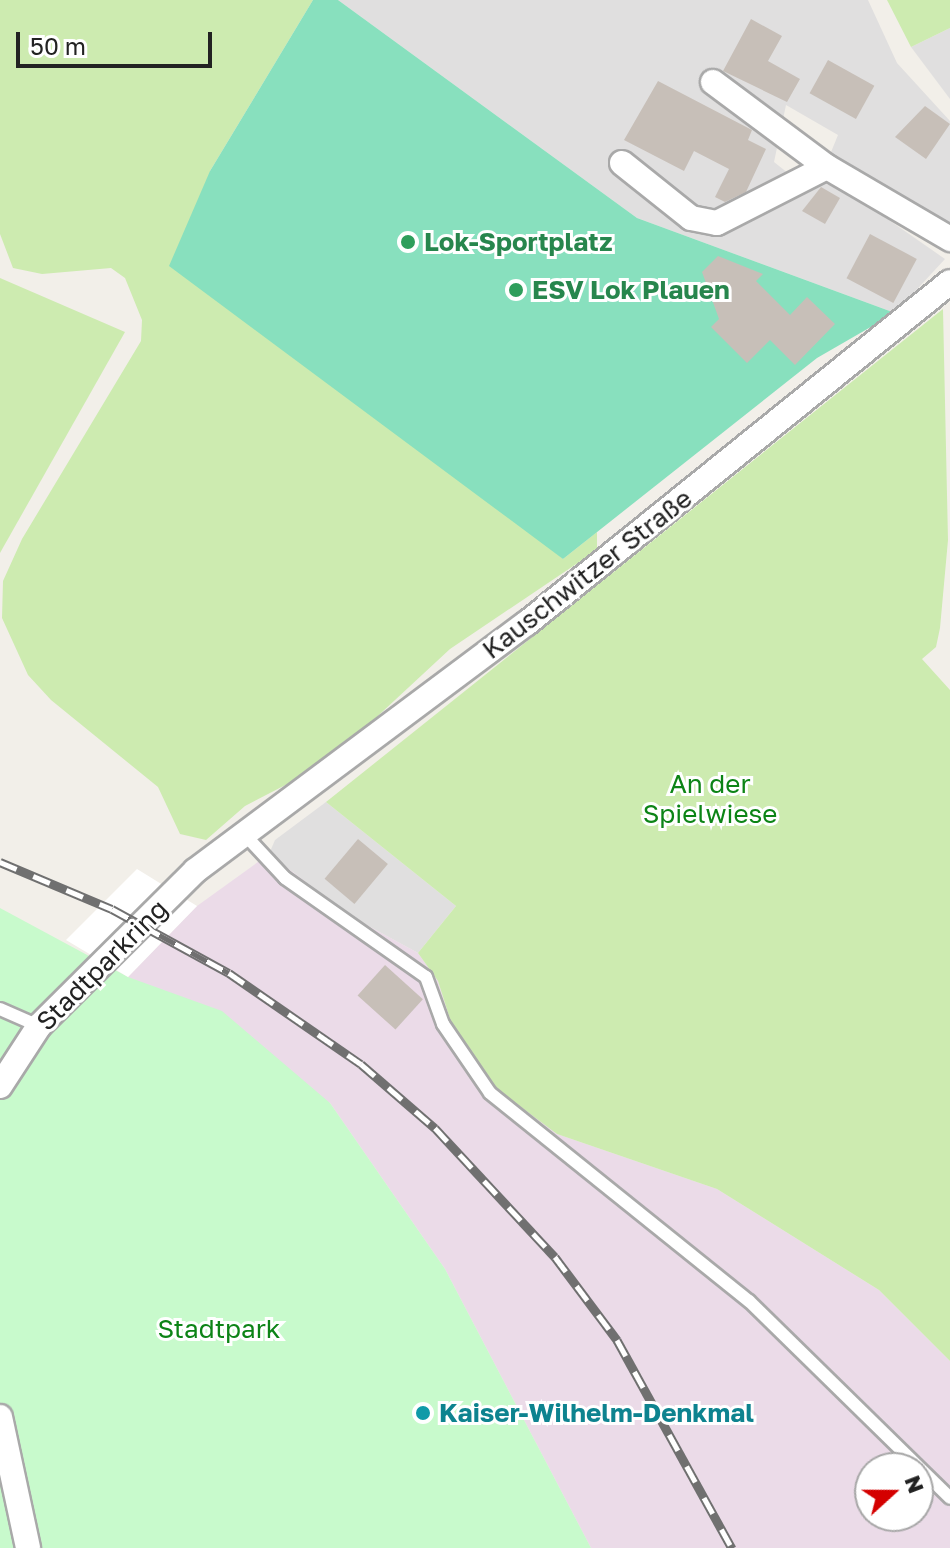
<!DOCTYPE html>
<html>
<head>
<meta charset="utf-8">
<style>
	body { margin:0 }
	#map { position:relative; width:950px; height:1548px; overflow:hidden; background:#f2efe9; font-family:"Golos Text",sans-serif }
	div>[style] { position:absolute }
	.residential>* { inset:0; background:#e0dfdf }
	.industrial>* { inset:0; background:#ebdbe8 }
	.grass>* { inset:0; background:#cdebb0 }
	.park>* { inset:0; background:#c8facc }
	.pitch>* { inset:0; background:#88e0be }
	.pier>* { inset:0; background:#fff }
	.building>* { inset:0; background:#c7bfb8; transform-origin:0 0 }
	.roads { filter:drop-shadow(2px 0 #a9a9a9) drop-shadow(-2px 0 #a9a9a9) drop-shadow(0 2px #a9a9a9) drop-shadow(0 -2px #a9a9a9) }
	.lane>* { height:12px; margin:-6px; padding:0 6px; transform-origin:6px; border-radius:6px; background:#fff }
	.street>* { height:24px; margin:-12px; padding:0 12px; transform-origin:12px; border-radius:12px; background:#fff }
	.rail>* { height:9px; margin-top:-4.5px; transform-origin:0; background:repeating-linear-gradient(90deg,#fff 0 18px,#707070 0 36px); box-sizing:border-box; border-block:2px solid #707070 }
	.dots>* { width:22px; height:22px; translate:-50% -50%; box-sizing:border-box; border:4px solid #fff; border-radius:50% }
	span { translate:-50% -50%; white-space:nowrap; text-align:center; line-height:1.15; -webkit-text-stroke:6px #fff; paint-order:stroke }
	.leisure-label { font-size:26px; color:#27864d; font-weight:700 }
	.left { translate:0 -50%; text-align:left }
	.street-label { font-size:26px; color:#222 }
	.park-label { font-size:26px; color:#0c8416 }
	.culture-label { font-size:26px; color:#0d838f; font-weight:700 }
	.north { position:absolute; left:854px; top:1452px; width:80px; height:80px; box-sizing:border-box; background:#fff; border:2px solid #a7a7a7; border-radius:50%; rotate:69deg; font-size:22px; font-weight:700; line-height:32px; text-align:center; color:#222 }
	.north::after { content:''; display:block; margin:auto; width:28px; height:36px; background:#d40000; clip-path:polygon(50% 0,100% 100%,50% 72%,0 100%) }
	.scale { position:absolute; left:16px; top:32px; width:196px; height:36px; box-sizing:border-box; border:4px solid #222; border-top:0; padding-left:10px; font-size:24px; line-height:28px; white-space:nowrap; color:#222; -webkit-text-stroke:6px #fff; paint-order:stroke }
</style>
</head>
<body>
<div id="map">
	<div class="residential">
		<div style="clip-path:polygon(338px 0,868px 0,897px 63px,950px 121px,950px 227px,829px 157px,838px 135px,786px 105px,774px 162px,803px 185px,817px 180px,853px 195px,945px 259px,895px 313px,637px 218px)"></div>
		<div style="clip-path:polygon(950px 28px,950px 99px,911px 47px)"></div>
		<div style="clip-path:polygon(326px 802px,456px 906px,418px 953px,352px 917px,269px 854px,275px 840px)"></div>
	</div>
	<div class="industrial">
		<div style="clip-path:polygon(evenodd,269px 854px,352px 917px,418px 953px,438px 981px,456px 1038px,557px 1134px,717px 1189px,879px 1290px,950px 1361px,950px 1548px,591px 1548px,445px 1269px,330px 1103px,128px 977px,197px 906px,269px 854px,870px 1468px,918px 1468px,918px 1516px,870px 1516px,870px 1468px)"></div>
	</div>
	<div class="grass">
		<div style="clip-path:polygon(0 0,313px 0,210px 171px,563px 559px,597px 532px,597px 550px,450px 649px,326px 764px,245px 806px,206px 840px,180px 834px,158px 787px,51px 700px,28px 675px,2px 618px,3px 581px,22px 539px,141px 341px,142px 320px,125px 278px,111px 268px,42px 274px,13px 268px,0 234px)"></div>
		<div style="clip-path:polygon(887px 0,950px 0,950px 28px,911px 47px)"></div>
		<div style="clip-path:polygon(0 278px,125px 332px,0 553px)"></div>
		<div style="clip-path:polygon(943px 309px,948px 540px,940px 628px,936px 647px,922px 659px,950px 690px,950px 1361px,879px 1290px,717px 1189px,557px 1134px,489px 1083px,456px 1038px,438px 981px,418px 953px,456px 906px,326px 802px)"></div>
	</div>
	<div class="park">
		<div style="clip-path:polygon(0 908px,128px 977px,222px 1011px,330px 1103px,445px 1269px,591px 1548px,0 1548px)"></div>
	</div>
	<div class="pitch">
		<div style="clip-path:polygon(313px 0,338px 0,637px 218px,895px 313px,817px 358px,563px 559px,169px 266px,210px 171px)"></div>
	</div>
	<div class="pier">
		<div style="clip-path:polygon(137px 869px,197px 906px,128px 977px,66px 940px)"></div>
	</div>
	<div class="building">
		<div style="clip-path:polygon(751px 19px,782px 36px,768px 61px,800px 79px,787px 102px,723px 71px)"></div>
		<div style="left:828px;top:60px;width:53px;height:38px;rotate:29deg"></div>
		<div style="clip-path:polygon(658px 81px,752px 130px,748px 140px,766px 149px,746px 192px,725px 202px,715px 197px,729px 169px,694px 151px,684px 171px,624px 140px)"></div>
		<div style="clip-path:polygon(925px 106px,950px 124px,926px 159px,895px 137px)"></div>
		<div style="clip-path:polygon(821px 187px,840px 198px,825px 224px,802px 211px)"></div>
		<div style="left:870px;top:234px;width:53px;height:50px;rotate:28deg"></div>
		<div style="clip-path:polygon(718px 256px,763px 274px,756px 281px,790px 315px,807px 297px,835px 324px,795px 365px,770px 340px,747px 363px,711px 327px,719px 319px,702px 272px)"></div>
		<div style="left:358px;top:839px;width:39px;height:52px;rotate:40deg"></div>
		<div style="left:385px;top:965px;width:51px;height:41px;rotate:42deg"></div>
	</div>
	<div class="roads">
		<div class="lane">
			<div style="left:246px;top:836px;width:57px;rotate:47.1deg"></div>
			<div style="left:285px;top:878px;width:172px;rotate:35.1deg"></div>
			<div style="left:426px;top:977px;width:50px;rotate:70.1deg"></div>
			<div style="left:443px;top:1024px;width:83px;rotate:55.7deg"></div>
			<div style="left:490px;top:1093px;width:332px;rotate:38.8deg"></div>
			<div style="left:749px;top:1301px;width:281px;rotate:44.4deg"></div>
			<div style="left:0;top:1009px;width:43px;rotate:23.6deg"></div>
		</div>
		<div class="street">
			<div style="left:713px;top:82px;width:142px;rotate:36.7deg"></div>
			<div style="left:827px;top:167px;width:143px;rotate:30.3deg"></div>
			<div style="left:622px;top:163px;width:88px;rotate:38.6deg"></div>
			<div style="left:691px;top:218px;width:26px;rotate:11deg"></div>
			<div style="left:717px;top:223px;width:123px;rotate:-27deg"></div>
			<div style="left:0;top:1086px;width:72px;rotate:-57deg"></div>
			<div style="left:39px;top:1026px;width:220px;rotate:-44.8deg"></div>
			<div style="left:195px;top:871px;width:414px;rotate:-36.8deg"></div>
			<div style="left:527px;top:623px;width:543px;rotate:-38.87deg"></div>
			<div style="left:0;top:1417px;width:134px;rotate:77.9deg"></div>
		</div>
	</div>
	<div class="rail">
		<div style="left:0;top:862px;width:121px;rotate:22.8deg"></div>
		<div style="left:112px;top:909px;width:133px;rotate:28.7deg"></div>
		<div style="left:229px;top:973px;width:160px;rotate:34.6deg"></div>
		<div style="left:361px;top:1064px;width:98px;rotate:40.9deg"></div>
		<div style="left:435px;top:1128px;width:176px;rotate:47.1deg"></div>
		<div style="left:555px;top:1257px;width:104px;rotate:53.2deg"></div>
		<div style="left:617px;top:1340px;width:238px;rotate:61.1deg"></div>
	</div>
	<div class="dots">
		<div style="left:408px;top:242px;background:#2e9e5b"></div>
		<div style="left:516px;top:290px;background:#2e9e5b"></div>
		<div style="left:423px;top:1413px;background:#0f9aa8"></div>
	</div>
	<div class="leisure-label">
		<span class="left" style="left:424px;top:242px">Lok-Sportplatz</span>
		<span class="left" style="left:532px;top:290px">ESV Lok Plauen</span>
	</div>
	<div class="street-label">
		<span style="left:587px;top:574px;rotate:-38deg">Kauschwitzer Straße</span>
		<span style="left:102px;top:965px;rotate:-45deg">Stadtparkring</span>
	</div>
	<div class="park-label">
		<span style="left:710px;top:799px">An der<br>Spielwiese</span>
		<span style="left:219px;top:1329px">Stadtpark</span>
	</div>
	<div class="culture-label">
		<span class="left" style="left:439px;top:1413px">Kaiser-Wilhelm-Denkmal</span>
	</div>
	<div class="north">N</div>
	<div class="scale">50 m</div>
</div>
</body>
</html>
